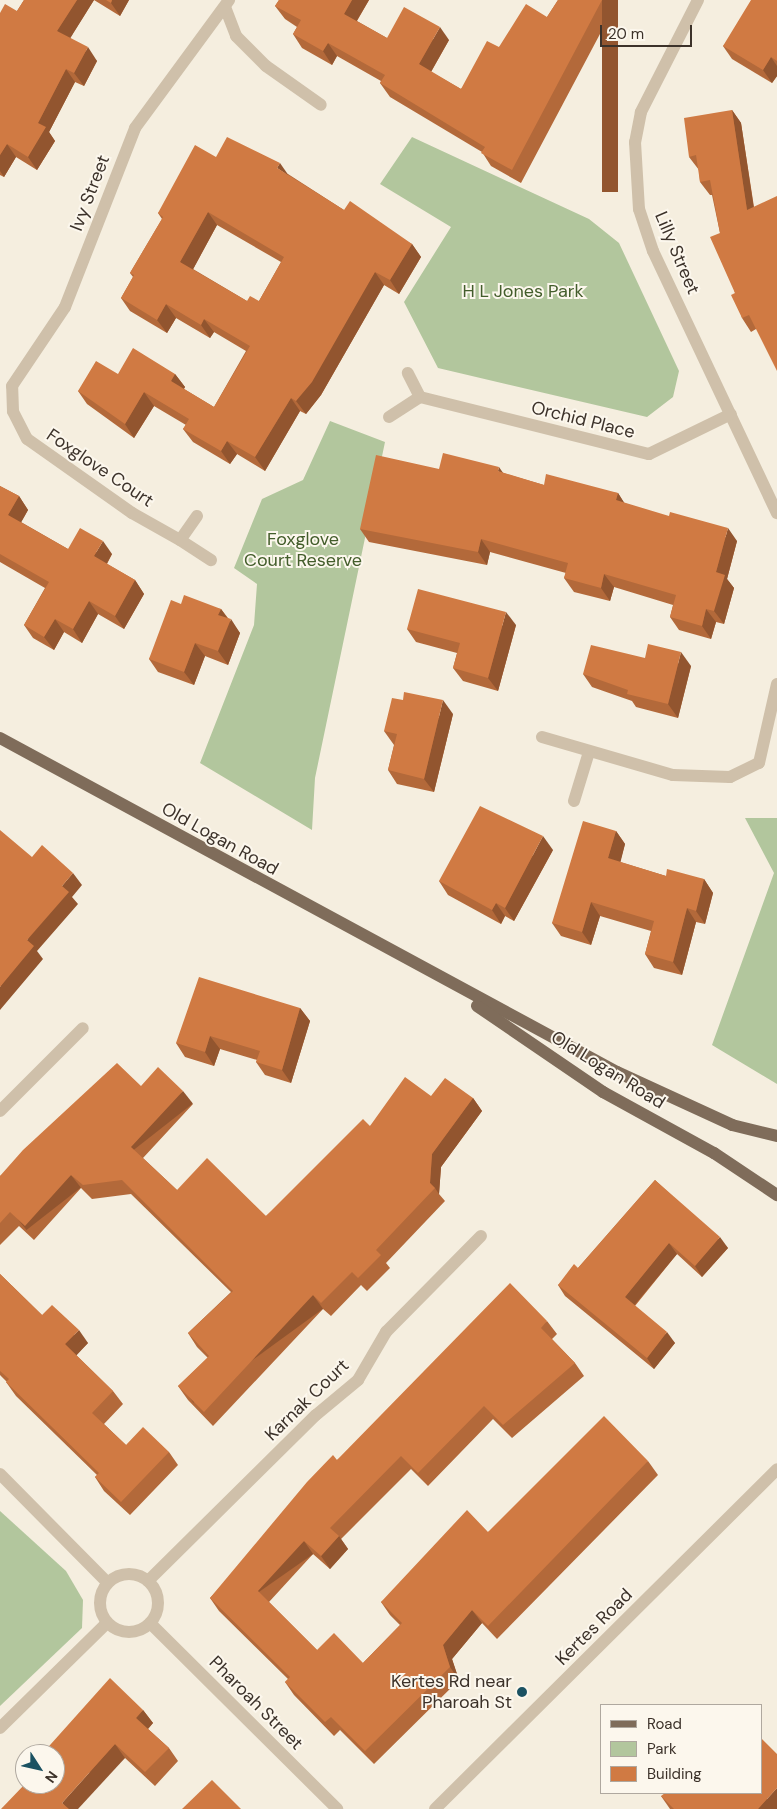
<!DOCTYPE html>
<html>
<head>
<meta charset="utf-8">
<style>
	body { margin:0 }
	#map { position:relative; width:777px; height:1809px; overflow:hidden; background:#f5eedf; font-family:"DM Sans",sans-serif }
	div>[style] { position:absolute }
	.green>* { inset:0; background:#b2c69d }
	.minor>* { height:12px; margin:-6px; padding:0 6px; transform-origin:6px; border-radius:6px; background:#cfc0aa }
	.minor>.ring { margin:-6px; padding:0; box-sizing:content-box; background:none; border:12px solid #cfc0aa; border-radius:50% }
	.major>* { height:12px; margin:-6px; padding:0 6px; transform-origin:6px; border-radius:6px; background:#7f6c5a }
	.wall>* { inset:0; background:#b3693a }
	.shaded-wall>* { inset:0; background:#92552f; transform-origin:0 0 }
	.building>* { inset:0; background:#d07a43 }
	.dots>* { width:14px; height:14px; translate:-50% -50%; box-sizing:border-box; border:2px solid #fcf7ed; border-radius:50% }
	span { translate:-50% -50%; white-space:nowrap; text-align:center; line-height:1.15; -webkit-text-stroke:4px #fcf7ed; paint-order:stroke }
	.street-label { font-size:18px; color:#3c322a }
	.park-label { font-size:18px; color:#435d2b }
	.poi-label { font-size:18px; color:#3c322a }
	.right { translate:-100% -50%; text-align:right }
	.legend { position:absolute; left:600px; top:1704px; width:162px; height:90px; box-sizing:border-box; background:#fcf7ed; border:1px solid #afa89f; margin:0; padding:6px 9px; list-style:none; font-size:15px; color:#3c322a }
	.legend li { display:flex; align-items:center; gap:10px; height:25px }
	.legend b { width:25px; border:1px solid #afa89f }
	.north { position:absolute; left:15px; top:1744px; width:50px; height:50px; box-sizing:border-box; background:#fcf7ed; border:1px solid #afa89f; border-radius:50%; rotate:125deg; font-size:14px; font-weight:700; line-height:20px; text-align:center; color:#3c322a }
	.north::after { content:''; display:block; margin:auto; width:18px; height:22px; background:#1b5262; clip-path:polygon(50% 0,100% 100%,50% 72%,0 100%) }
	.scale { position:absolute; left:600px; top:25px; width:92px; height:22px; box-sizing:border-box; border:2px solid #3c322a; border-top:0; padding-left:6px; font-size:15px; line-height:18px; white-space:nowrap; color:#3c322a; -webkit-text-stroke:4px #fcf7ed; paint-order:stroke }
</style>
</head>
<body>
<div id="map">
	<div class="green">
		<div style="clip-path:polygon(412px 137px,589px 219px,619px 243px,679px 371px,673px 397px,647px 417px,438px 368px,404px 302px,451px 227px,380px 184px)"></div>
		<div style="clip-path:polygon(330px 421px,385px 442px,315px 778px,312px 830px,200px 763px,254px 625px,257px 584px,234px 568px,262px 499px,303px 480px)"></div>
		<div style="clip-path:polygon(745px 818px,777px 818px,777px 1084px,712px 1045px,774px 873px)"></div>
		<div style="clip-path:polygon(0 1511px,66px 1571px,83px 1600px,82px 1628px,0 1706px)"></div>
	</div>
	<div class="minor">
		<div style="left:698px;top:0;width:126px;rotate:117deg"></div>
		<div style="left:641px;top:112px;width:31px;rotate:101deg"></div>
		<div style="left:635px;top:142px;width:67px;rotate:86.6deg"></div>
		<div style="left:639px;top:209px;width:44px;rotate:71.6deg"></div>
		<div style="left:653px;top:251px;width:290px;rotate:64.7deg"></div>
		<div style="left:225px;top:7px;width:31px;rotate:69deg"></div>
		<div style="left:236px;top:36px;width:42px;rotate:45deg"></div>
		<div style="left:266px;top:66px;width:67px;rotate:35.3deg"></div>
		<div style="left:420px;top:397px;width:236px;rotate:14deg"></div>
		<div style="left:649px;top:454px;width:91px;rotate:-26deg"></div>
		<div style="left:389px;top:417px;width:37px;rotate:-33deg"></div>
		<div style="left:420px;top:397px;width:27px;rotate:-117deg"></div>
		<div style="left:197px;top:516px;width:29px;rotate:125deg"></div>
		<div style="left:180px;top:540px;width:37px;rotate:33deg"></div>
		<div style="left:180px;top:540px;width:55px;rotate:-150.6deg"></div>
		<div style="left:132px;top:513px;width:128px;rotate:-144.8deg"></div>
		<div style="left:27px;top:439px;width:31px;rotate:-117deg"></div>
		<div style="left:13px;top:411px;width:25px;rotate:-92deg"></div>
		<div style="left:12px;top:386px;width:95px;rotate:-56.1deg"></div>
		<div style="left:65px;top:307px;width:192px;rotate:-68.6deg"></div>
		<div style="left:135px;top:128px;width:159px;rotate:-53.7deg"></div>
		<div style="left:542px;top:737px;width:136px;rotate:16.2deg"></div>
		<div style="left:673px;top:775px;width:57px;rotate:2deg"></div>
		<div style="left:730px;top:777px;width:32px;rotate:-26deg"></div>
		<div style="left:759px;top:763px;width:81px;rotate:-77.2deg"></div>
		<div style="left:574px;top:801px;width:51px;rotate:-73deg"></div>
		<div style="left:0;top:1111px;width:117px;rotate:-45deg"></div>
		<div style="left:0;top:1474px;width:153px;rotate:45.3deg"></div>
		<div class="ring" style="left:100px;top:1574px;width:46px;height:46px"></div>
		<div style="left:148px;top:1581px;width:236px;rotate:-44.7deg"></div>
		<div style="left:316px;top:1415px;width:55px;rotate:-39.8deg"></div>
		<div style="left:358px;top:1380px;width:56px;rotate:-59.7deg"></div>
		<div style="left:386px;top:1332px;width:135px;rotate:-45.3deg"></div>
		<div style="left:150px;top:1623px;width:264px;rotate:44.8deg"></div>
		<div style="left:0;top:1728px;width:150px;rotate:-44.5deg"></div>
		<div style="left:435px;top:1809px;width:482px;rotate:-44.8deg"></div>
	</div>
	<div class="major">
		<div style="left:0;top:738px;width:702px;rotate:28.43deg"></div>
		<div style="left:617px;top:1072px;width:127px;rotate:24.7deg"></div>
		<div style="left:732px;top:1125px;width:46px;rotate:13.7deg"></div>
		<div style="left:477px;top:1006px;width:153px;rotate:34.3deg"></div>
		<div style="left:603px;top:1092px;width:127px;rotate:28.8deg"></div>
		<div style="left:714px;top:1153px;width:76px;rotate:33.7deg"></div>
	</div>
	<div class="wall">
		<div style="clip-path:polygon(24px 0,129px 0,120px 16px,94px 0,70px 38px,97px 61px,84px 86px,75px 82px,49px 132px,55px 141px,37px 170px,16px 157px,4px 177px,0 175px,0 13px,17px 11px)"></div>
		<div style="clip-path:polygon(279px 0,369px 0,357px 21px,387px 38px,449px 40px,431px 72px,461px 89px,499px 47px,547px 17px,558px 0,618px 0,521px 183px,491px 166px,482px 152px,390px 97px,380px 83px,381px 81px,337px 56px,332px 65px,302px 48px,293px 34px,297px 27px,285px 19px,275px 6px)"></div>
		<div style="clip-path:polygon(777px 0,777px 76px,772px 83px,732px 59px,723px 46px)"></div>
		<div style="clip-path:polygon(732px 110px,741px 123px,754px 207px,756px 329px,751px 332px,742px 318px,735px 293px,720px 233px,712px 195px,710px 195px,700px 182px,699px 170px,689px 157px)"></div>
		<div style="clip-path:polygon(evenodd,216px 157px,288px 174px,344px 210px,412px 244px,421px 257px,399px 294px,384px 285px,321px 395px,306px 414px,300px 411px,265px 471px,237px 454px,230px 464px,193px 442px,183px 429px,186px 425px,154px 406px,134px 438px,87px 404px,78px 391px,118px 374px,175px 374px,185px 387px,184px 389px,214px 407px,246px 351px,214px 332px,210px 338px,176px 318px,167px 333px,130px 311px,121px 298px,133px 277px,130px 273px,162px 219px,158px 213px,216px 157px,217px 225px,281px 262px,259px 301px,247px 301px,193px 269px,217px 225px)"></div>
		<div style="clip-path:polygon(439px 469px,503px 473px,544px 485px,618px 493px,624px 503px,737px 541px,727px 579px,734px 588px,724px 624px,716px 622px,711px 639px,679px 630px,670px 617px,673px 605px,614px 587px,610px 601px,574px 592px,564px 578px,566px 573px,490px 552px,487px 565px,369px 542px,360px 529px)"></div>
		<div style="clip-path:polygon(0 486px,19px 496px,28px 510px,21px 522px,68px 549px,112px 554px,107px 564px,135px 580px,144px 594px,124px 629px,98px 614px,82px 643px,64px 632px,54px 650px,33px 638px,24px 625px,45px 588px,0 562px)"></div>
		<div style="clip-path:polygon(181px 604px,221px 609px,228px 618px,240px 633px,228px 665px,205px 656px,194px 685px,158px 672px,149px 659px)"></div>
		<div style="clip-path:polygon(516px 625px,498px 691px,463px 681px,453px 668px,457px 653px,416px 642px,407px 629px)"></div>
		<div style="clip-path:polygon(645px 658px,691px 666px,678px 718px,636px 707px,632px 701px,592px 687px,583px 674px)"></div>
		<div style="clip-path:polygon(453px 714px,434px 792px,397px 784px,388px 770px,394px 745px,384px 731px)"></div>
		<div style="clip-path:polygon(616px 831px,625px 844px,620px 862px,666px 876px,704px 879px,713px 893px,705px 924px,696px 922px,682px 975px,654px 968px,645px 954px,651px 931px,600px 916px,591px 945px,561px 936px,552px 923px)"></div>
		<div style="clip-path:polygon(553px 850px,514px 921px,505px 916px,501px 924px,448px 895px,439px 881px)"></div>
		<div style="clip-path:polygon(300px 1008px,310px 1021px,291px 1083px,265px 1075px,256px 1062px,257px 1060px,220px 1049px,214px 1066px,185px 1057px,176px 1043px)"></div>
		<div style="clip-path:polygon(141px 1086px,193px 1104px,143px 1158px,177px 1190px,266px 1216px,370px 1126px,431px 1096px,473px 1098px,482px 1111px,441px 1167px,439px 1194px,445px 1201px,386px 1263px,390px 1268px,367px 1291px,361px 1285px,331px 1316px,323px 1309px,213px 1426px,188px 1400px,178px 1386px,208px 1358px,197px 1347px,188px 1333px,231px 1292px,131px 1194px,92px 1199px,81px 1188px,34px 1240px,19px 1226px,0 1245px,0 1176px)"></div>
		<div style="clip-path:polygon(655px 1180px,728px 1248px,702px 1277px,677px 1254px,635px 1306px,675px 1343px,654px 1369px,565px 1296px,558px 1285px,578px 1268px)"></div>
		<div style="clip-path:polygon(0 1274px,42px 1315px,88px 1343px,76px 1355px,113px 1391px,123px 1404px,104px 1424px,126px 1445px,169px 1452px,178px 1465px,130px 1515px,104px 1491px,95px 1477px,97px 1475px,16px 1396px,6px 1382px,7px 1382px,0 1375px)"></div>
		<div style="clip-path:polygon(547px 1321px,557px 1334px,552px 1339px,575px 1363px,584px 1376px,512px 1438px,493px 1419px,428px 1486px,411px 1469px,341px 1539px,348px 1549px,330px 1569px,313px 1554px,269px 1602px,317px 1650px,363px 1663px,400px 1625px,390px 1615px,381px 1602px,488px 1532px,648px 1461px,658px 1475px,497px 1639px,482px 1623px,452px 1659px,459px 1680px,374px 1764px,340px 1730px,334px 1736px,294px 1695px,285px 1682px,288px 1679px,219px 1611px,210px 1598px,337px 1460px)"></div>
		<div style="clip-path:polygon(143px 1710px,153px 1723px,148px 1729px,169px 1748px,178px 1761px,155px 1786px,125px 1758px,1px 1809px)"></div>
		<div style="clip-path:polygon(761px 1793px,777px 1809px,670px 1809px,661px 1796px)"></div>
	</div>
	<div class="shaded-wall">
		<div style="clip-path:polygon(77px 0,94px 0,66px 45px,57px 31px)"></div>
		<div style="clip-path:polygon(112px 0,129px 0,120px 16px,111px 3px)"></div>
		<div style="clip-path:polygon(352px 0,369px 0,353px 27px,344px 14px)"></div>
		<div style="left:602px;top:0;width:16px;height:192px"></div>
		<div style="clip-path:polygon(440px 27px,449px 40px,428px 77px,419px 64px)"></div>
		<div style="clip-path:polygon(328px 43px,337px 56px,332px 65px,323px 51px)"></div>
		<div style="clip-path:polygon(88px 47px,97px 61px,84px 86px,74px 73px)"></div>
		<div style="clip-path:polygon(771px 57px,777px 66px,777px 76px,772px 83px,763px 70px)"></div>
		<div style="clip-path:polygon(66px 69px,75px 82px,49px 132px,55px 141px,37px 170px,28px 157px,38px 123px)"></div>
		<div style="clip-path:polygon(732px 110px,741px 123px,756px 223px,747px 210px)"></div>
		<div style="clip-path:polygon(7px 144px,16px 157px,4px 177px,0 171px,0 155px)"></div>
		<div style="clip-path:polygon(280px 163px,289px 176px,277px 168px)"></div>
		<div style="clip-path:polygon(208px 212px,217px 225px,190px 275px,180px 262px)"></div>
		<div style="clip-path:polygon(412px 244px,421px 257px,399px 294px,390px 280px)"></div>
		<div style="clip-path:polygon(375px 272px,384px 285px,321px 395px,306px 414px,296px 401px)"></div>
		<div style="clip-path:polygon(166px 304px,176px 318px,167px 333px,157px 320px)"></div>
		<div style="clip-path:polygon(204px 319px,214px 332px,210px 338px,201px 325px)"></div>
		<div style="clip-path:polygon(175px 374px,185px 387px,180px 394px,171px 381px)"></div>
		<div style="clip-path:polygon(144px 392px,154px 406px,134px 438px,125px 424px)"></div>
		<div style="clip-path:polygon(291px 398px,300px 411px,265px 471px,255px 457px)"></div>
		<div style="clip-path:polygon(227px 441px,237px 454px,230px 464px,221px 451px)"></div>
		<div style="clip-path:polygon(499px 467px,508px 480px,498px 471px)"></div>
		<div style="clip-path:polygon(618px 493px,627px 507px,616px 500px)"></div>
		<div style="clip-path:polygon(19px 496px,28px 510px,18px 528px,8px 515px)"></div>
		<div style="clip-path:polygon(728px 528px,737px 541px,727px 579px,734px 588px,724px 624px,714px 611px,716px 572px)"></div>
		<div style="clip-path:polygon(481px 539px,490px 552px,487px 565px,478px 552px)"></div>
		<div style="clip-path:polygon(103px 541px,112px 554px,103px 570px,94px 556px)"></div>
		<div style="clip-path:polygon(604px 574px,614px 587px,610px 601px,601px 588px)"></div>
		<div style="clip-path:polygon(135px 580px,144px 594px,124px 629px,115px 616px)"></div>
		<div style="clip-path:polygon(89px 601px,98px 614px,82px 643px,73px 629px)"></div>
		<div style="clip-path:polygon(221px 609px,230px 622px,231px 619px,240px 633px,228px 665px,218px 651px,218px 615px)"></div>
		<div style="clip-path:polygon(706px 609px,716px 622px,711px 639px,702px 626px)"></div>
		<div style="clip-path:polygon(506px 612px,516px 625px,498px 691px,488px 678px)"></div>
		<div style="clip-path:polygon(55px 619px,64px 632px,54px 650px,44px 637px)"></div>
		<div style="clip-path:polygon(195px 643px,205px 656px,194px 685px,184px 672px)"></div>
		<div style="clip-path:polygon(681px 652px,691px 666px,678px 718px,668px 704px)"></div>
		<div style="clip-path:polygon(443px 700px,453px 714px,434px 792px,424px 779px)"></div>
		<div style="clip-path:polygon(616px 831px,625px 844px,618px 872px,608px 858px)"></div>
		<div style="clip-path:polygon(543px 836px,553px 850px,514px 921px,505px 908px)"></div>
		<div style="clip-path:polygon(73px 873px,82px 885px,72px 897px,78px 904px,37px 951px,43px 959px,0 1010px,0 987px,27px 940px,62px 886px)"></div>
		<div style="clip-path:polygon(704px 879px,713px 893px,705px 924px,696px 911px)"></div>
		<div style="clip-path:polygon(591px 902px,600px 916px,591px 945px,582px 932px)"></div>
		<div style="clip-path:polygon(496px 903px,505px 916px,501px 924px,492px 910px)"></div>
		<div style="clip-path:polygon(687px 908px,696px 922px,682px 975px,673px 962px)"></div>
		<div style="clip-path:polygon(300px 1008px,310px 1021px,291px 1083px,282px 1070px)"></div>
		<div style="clip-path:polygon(210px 1036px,220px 1049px,214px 1066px,205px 1052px)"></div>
		<div style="left:183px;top:1091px;width:16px;height:76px;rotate:52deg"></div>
		<div style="clip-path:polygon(473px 1098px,482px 1111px,441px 1167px,439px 1194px,435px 1188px,430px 1183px,432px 1154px)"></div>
		<div style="left:71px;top:1175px;width:16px;height:69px;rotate:52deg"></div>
		<div style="clip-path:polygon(720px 1237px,728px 1248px,702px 1277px,695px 1266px)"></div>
		<div style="clip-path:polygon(669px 1243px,677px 1254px,632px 1308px,625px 1297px)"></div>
		<div style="left:313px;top:1295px;width:17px;height:160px;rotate:54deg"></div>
		<div style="clip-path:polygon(79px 1330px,88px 1343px,74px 1358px,65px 1344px)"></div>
		<div style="clip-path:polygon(667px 1332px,675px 1343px,654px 1369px,647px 1358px)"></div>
		<div style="clip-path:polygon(339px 1536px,348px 1549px,330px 1569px,321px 1556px)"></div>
		<div style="left:304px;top:1541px;width:16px;height:68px;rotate:55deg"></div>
		<div style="clip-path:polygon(472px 1610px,482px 1623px,452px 1659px,459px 1680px,450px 1667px,443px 1645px)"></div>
		<div style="clip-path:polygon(143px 1710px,153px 1723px,146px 1731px,136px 1718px)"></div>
		<div style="clip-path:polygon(115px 1744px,125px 1758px,78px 1809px,67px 1809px,62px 1803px)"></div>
		<div style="clip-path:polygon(777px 1788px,777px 1809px,758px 1809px)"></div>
	</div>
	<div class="building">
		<div style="clip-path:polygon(24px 0,77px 0,57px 31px,88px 47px,74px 73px,66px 69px,38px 123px,46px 127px,28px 157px,7px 144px,0 155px,0 13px,5px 4px,17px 11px)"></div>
		<div style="clip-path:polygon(106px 0,112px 0,111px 3px)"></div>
		<div style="clip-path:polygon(279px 0,352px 0,344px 14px,387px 38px,404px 7px,440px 27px,419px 64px,461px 89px,487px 41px,499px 47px,526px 4px,547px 17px,558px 0,602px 0,512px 170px,481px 153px,485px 147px,380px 83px,385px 75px,328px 43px,323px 51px,293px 34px,301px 20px,275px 6px)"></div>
		<div style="clip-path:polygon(751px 0,777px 0,777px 61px,771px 57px,763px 70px,723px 46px)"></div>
		<div style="clip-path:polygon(732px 110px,747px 210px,777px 196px,777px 371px,749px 315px,742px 318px,731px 295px,735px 293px,710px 237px,720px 233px,710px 180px,700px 182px,696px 155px,689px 157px,684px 118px)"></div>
		<div style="clip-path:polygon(evenodd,227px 137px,280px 163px,277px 168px,344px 210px,350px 201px,412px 244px,390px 280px,375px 272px,312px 382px,296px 401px,291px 398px,255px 457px,227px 441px,221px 451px,183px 429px,189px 419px,144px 392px,125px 424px,78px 391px,96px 361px,118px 374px,133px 348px,175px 374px,171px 381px,214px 407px,250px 346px,204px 319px,201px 325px,166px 304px,157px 320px,121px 298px,134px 275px,130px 273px,163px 217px,158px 213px,195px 145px,216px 157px,227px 137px,208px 212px,284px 257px,259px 301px,250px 296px,247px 301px,180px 262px,208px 212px)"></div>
		<div style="clip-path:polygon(443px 453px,499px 467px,498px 471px,544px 485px,546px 474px,618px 493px,616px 500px,669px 516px,670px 512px,728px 528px,716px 572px,725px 575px,714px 611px,706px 609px,702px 626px,670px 617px,676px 595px,604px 574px,601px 588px,564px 578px,568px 563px,481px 539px,478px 552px,360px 529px,376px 455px,439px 469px)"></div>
		<div style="clip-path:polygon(0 486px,19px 496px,8px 515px,68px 549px,80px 528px,103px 541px,94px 556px,135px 580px,115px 616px,89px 601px,73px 629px,55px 619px,44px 637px,24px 625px,49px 582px,0 554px)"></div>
		<div style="clip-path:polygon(418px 589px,506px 612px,488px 678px,453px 668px,460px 643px,407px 629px)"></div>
		<div style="clip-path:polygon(184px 595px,221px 609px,218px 615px,231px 619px,218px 651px,195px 643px,184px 672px,149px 659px,171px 600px,181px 604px)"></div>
		<div style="clip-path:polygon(648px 644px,681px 652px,668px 704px,627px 694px,628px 690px,583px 674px,591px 645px,645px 658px)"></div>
		<div style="clip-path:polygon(404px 692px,443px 700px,424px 779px,388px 770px,397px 734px,384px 731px,392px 698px,403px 700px)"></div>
		<div style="clip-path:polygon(480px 806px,543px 836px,505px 908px,496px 903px,492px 910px,439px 881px)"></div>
		<div style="clip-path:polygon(583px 821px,616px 831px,608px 858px,666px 876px,667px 869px,704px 879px,696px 911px,687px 908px,673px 962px,645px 954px,654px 921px,591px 902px,582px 932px,552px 923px)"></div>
		<div style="clip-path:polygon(0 830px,32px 857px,42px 845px,73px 873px,62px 886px,69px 892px,27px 940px,34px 946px,0 987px)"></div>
		<div style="clip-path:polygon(199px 977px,300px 1008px,282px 1070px,256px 1062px,260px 1051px,210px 1036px,205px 1052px,176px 1043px)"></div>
		<div style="clip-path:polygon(117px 1063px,141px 1086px,158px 1067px,183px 1091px,131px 1147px,177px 1190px,207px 1158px,266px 1216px,363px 1119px,370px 1126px,405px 1077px,431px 1096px,445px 1078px,473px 1098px,432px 1154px,430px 1183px,435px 1188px,376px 1250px,381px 1255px,358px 1278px,352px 1272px,321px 1303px,313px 1295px,204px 1412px,178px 1386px,209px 1356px,188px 1333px,233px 1291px,122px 1180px,83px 1185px,71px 1175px,25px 1226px,10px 1212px,0 1223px,0 1176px,23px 1150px)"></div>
		<div style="clip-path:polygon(655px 1180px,720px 1237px,695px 1266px,669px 1243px,625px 1297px,667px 1332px,647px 1358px,558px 1285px,574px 1264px,578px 1268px)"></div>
		<div style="clip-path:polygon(0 1274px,42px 1315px,52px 1305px,79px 1330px,65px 1344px,113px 1391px,92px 1413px,126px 1445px,143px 1427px,169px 1452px,121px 1502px,95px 1477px,99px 1473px,6px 1382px,9px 1379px,0 1371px)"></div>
		<div style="clip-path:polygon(510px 1283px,547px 1321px,541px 1328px,575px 1363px,503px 1425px,484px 1406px,418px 1473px,401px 1456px,330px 1528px,339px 1536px,321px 1556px,304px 1541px,258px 1591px,317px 1650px,334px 1633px,363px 1663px,402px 1623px,381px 1602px,467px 1510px,488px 1532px,604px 1416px,648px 1461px,488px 1626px,472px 1610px,443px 1645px,450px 1667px,365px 1751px,331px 1717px,325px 1722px,285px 1682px,290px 1677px,210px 1598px,307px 1482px,333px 1455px,337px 1460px)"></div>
		<div style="clip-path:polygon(110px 1678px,143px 1710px,136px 1718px,169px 1748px,145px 1772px,115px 1744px,62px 1803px,69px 1809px,1px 1809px,25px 1784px,55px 1784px,55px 1754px,42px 1754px)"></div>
		<div style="clip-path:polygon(761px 1738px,777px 1754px,777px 1788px,758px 1809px,674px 1809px,661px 1796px,665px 1793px,761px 1793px)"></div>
		<div style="clip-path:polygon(212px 1780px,241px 1809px,182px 1809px)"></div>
	</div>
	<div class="dots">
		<div style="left:522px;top:1692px;background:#1b5262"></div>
	</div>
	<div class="street-label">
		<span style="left:90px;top:193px;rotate:-69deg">Ivy Street</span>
		<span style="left:677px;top:253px;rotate:67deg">Lilly Street</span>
		<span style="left:583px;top:420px;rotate:14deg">Orchid Place</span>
		<span style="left:100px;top:468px;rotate:34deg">Foxglove Court</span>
		<span style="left:220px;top:839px;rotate:29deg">Old Logan Road</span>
		<span style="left:608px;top:1070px;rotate:32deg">Old Logan Road</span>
		<span style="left:307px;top:1400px;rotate:-44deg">Karnak Court</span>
		<span style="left:594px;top:1627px;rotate:-45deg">Kertes Road</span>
		<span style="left:256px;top:1703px;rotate:45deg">Pharoah Street</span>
	</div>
	<div class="park-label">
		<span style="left:523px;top:291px">H L Jones Park</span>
		<span style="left:303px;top:550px">Foxglove<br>Court Reserve</span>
	</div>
	<div class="poi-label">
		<span class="right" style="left:512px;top:1692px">Kertes Rd near<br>Pharoah St</span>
	</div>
	<ul class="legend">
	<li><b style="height:6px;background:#7f6c5a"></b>Road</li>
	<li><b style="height:14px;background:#b2c69d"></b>Park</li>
	<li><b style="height:14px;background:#d07a43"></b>Building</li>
	</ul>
	<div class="north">N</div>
	<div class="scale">20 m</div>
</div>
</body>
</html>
